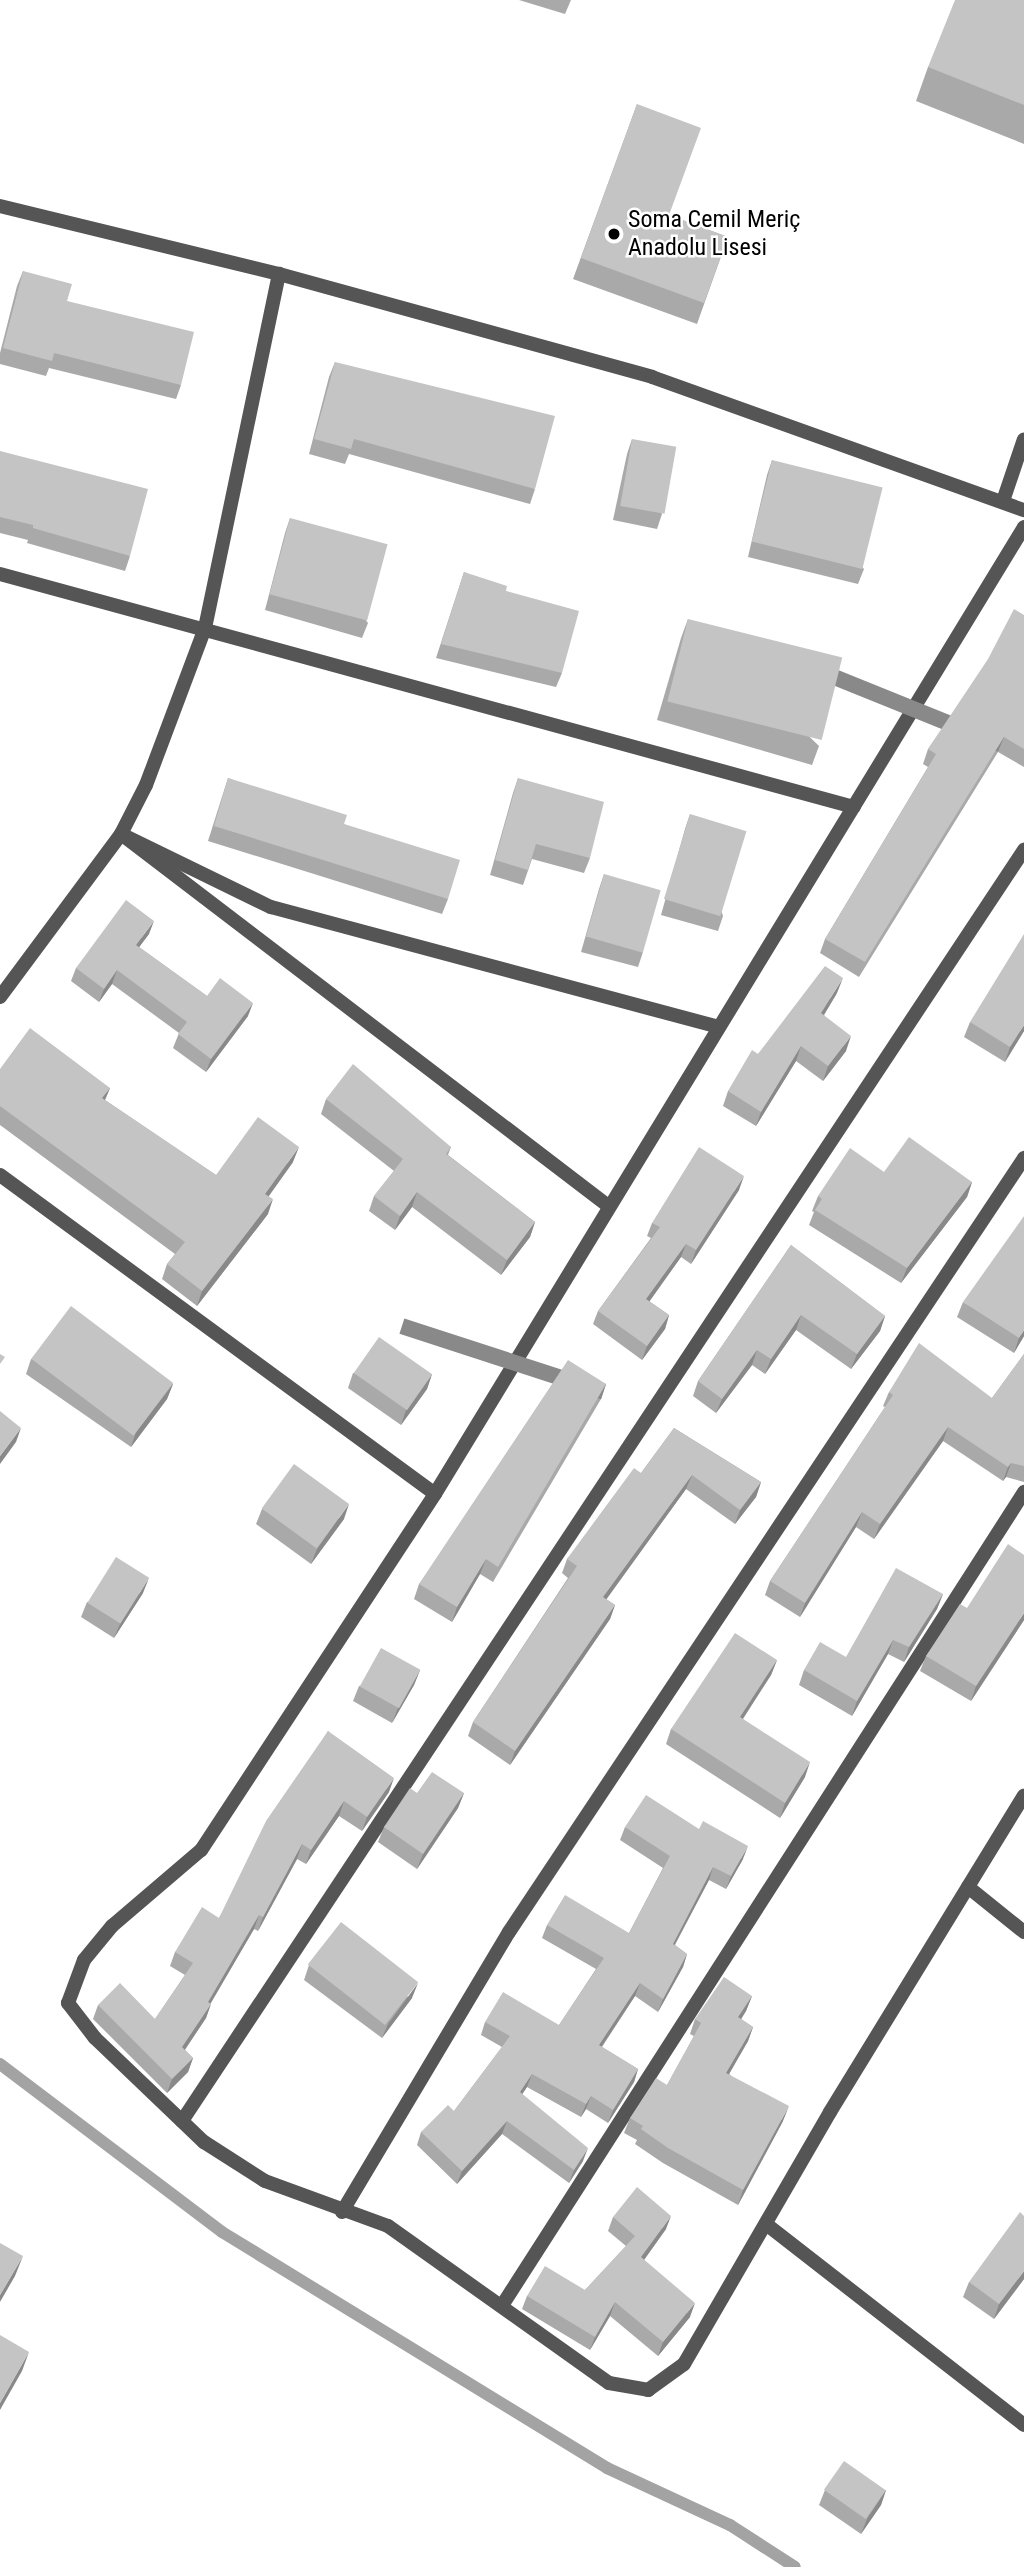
<!DOCTYPE html>
<html>
<head>
<meta charset="utf-8">
<style>
	body { margin:0 }
	#map { position:relative; width:1024px; height:2567px; overflow:hidden; background:#fff; font-family:"Roboto Condensed",sans-serif }
	div>[style] { position:absolute }
	.stream>* { height:12px; margin:-6px; padding:0 6px; transform-origin:6px; border-radius:6px; background:#a3a3a3 }
	.minor>* { height:14px; margin:-7px; padding:0 7px; transform-origin:7px; border-radius:7px; background:#555 }
	.wall>* { inset:0; background:#a9a9a9 }
	.shaded-wall>* { inset:0; background:#898989; transform-origin:0 0 }
	.building>* { inset:0; background:#c4c4c4; transform-origin:0 0 }
	.dots>* { width:19px; height:19px; translate:-50% -50%; box-sizing:border-box; border:4px solid #fff; border-radius:50% }
	span { translate:-50% -50%; white-space:nowrap; text-align:center; line-height:1.15; -webkit-text-stroke:5px #fff; paint-order:stroke }
	.poi-label { font-size:24px; color:#000 }
	.left { translate:0 -50%; text-align:left }
</style>
</head>
<body>
<div id="map">
	<div class="stream">
		<div style="left:0;top:2064px;width:278px;rotate:37.1deg"></div>
		<div style="left:222px;top:2232px;width:452px;rotate:31.5deg"></div>
		<div style="left:607px;top:2468px;width:136px;rotate:24.9deg"></div>
		<div style="left:730px;top:2525px;width:77px;rotate:32.9deg"></div>
	</div>
	<div class="minor">
		<div style="left:0;top:206px;width:287px;rotate:13.7deg"></div>
		<div style="left:279px;top:274px;width:387px;rotate:15.4deg"></div>
		<div style="left:652px;top:377px;width:395px;rotate:19.7deg"></div>
		<div style="left:1003px;top:501px;width:65px;rotate:-71.3deg"></div>
		<div style="left:1024px;top:527px;width:1132px;rotate:121.35deg"></div>
		<div style="left:435px;top:1494px;width:426px;rotate:123.3deg"></div>
		<div style="left:201px;top:1850px;width:117px;rotate:139.5deg"></div>
		<div style="left:112px;top:1926px;width:44px;rotate:129.5deg"></div>
		<div style="left:84px;top:1960px;width:46px;rotate:110.4deg"></div>
		<div style="left:68px;top:2003px;width:44px;rotate:52.4deg"></div>
		<div style="left:95px;top:2038px;width:151px;rotate:43.7deg"></div>
		<div style="left:204px;top:2142px;width:72px;rotate:32.6deg"></div>
		<div style="left:265px;top:2181px;width:131px;rotate:20.1deg"></div>
		<div style="left:388px;top:2226px;width:271px;rotate:35.4deg"></div>
		<div style="left:609px;top:2383px;width:40px;rotate:10deg"></div>
		<div style="left:648px;top:2390px;width:44px;rotate:-35.8deg"></div>
		<div style="left:684px;top:2364px;width:291px;rotate:-59.9deg"></div>
		<div style="left:830px;top:2112px;width:371px;rotate:-58.5deg"></div>
		<div style="left:0;top:574px;width:885px;rotate:15.26deg"></div>
		<div style="left:0;top:997px;width:203px;rotate:-53.4deg"></div>
		<div style="left:121px;top:834px;width:55px;rotate:-63deg"></div>
		<div style="left:146px;top:785px;width:168px;rotate:-69.4deg"></div>
		<div style="left:205px;top:628px;width:362px;rotate:-78.2deg"></div>
		<div style="left:0;top:1175px;width:539px;rotate:36.25deg"></div>
		<div style="left:607px;top:1205px;width:611px;rotate:-142.64deg"></div>
		<div style="left:121px;top:834px;width:167px;rotate:26deg"></div>
		<div style="left:271px;top:907px;width:463px;rotate:15deg"></div>
		<div style="left:968px;top:1887px;width:72px;rotate:38.8deg"></div>
		<div style="left:182px;top:2121px;width:1525px;rotate:-56.48deg"></div>
		<div style="left:342px;top:2212px;width:326px;rotate:-59.2deg"></div>
		<div style="left:509px;top:1932px;width:930px;rotate:-56.36deg"></div>
		<div style="left:766px;top:2224px;width:327px;rotate:37.9deg"></div>
		<div style="left:503px;top:2304px;width:965px;rotate:-57.31deg"></div>
	</div>
	<div class="wall">
		<div style="clip-path:polygon(519px 0,571px 0,565px 14px)"></div>
		<div style="clip-path:polygon(1024px 0,1024px 144px,916px 101px,928px 67px)"></div>
		<div style="clip-path:polygon(637px 104px,669px 215px,728px 237px,697px 324px,573px 279px)"></div>
		<div style="clip-path:polygon(23px 271px,67px 301px,181px 385px,176px 399px,49px 368px,46px 376px,0 364px,0 353px,17px 286px)"></div>
		<div style="clip-path:polygon(335px 362px,535px 489px,530px 504px,349px 454px,345px 464px,309px 454px,329px 377px)"></div>
		<div style="clip-path:polygon(632px 439px,662px 514px,657px 529px,613px 520px,627px 454px)"></div>
		<div style="clip-path:polygon(0 451px,130px 556px,125px 571px,27px 543px,28px 540px,0 533px)"></div>
		<div style="clip-path:polygon(772px 460px,864px 569px,858px 584px,748px 557px,767px 475px)"></div>
		<div style="clip-path:polygon(290px 518px,368px 623px,362px 638px,265px 610px,285px 533px)"></div>
		<div style="clip-path:polygon(464px 572px,506px 591px,562px 673px,556px 687px,436px 658px)"></div>
		<div style="clip-path:polygon(1024px 615px,1024px 767px,998px 752px,859px 977px,820px 953px,825px 939px,928px 767px,923px 764px,928px 749px)"></div>
		<div style="clip-path:polygon(688px 619px,819px 746px,812px 765px,657px 720px,681px 638px)"></div>
		<div style="clip-path:polygon(228px 778px,344px 824px,448px 899px,442px 914px,208px 841px)"></div>
		<div style="clip-path:polygon(518px 778px,590px 858px,584px 873px,532px 859px,523px 885px,490px 875px,513px 793px)"></div>
		<div style="clip-path:polygon(690px 814px,723px 916px,718px 931px,661px 915px,685px 829px)"></div>
		<div style="clip-path:polygon(604px 874px,643px 952px,638px 967px,581px 952px,599px 889px)"></div>
		<div style="clip-path:polygon(149px 934px,139px 947px,207px 996px,248px 1016px,206px 1072px,173px 1048px,179px 1033px,112px 984px,99px 1002px,71px 981px,76px 968px)"></div>
		<div style="clip-path:polygon(837px 993px,824px 1015px,846px 1051px,823px 1081px,796px 1061px,756px 1126px,723px 1106px,728px 1091px,758px 1054px)"></div>
		<div style="clip-path:polygon(970px 1022px,1024px 1031px,1005px 1062px,964px 1037px)"></div>
		<div style="clip-path:polygon(0 1069px,110px 1088px,105px 1100px,216px 1175px,293px 1162px,269px 1196px,268px 1214px,197px 1306px,162px 1279px,167px 1264px,175px 1254px,0 1125px)"></div>
		<div style="clip-path:polygon(326px 1099px,451px 1147px,448px 1155px,535px 1222px,530px 1237px,501px 1275px,412px 1207px,395px 1230px,369px 1211px,374px 1196px,394px 1171px,321px 1114px)"></div>
		<div style="clip-path:polygon(884px 1172px,972px 1182px,967px 1197px,901px 1283px,809px 1225px,814px 1212px,812px 1211px,818px 1196px)"></div>
		<div style="clip-path:polygon(739px 1190px,691px 1264px,681px 1257px,649px 1301px,669px 1315px,665px 1329px,642px 1360px,593px 1324px,598px 1311px,651px 1238px,647px 1236px,652px 1223px)"></div>
		<div style="clip-path:polygon(791px 1245px,885px 1316px,880px 1331px,851px 1369px,796px 1330px,765px 1374px,752px 1365px,716px 1413px,693px 1396px,698px 1381px)"></div>
		<div style="clip-path:polygon(963px 1302px,1024px 1336px,1014px 1353px,957px 1317px)"></div>
		<div style="clip-path:polygon(1024px 1354px,1024px 1482px,1006px 1477px,1003px 1481px,943px 1441px,874px 1539px,856px 1527px,800px 1617px,765px 1595px,770px 1581px,885px 1407px,883px 1406px,889px 1392px,992px 1398px)"></div>
		<div style="clip-path:polygon(31px 1359px,173px 1384px,167px 1399px,131px 1447px,26px 1374px)"></div>
		<div style="clip-path:polygon(353px 1373px,432px 1374px,427px 1389px,401px 1425px,348px 1388px)"></div>
		<div style="clip-path:polygon(606px 1384px,601px 1399px,493px 1582px,480px 1574px,452px 1622px,414px 1599px,419px 1584px)"></div>
		<div style="clip-path:polygon(674px 1428px,761px 1482px,756px 1497px,735px 1524px,686px 1489px,606px 1599px,615px 1605px,610px 1619px,510px 1765px,468px 1736px,473px 1722px,568px 1578px,562px 1573px,567px 1559px,641px 1473px)"></div>
		<div style="clip-path:polygon(262px 1509px,344px 1519px,311px 1564px,256px 1524px)"></div>
		<div style="clip-path:polygon(143px 1593px,114px 1638px,81px 1617px,87px 1602px)"></div>
		<div style="clip-path:polygon(943px 1594px,937px 1609px,904px 1662px,888px 1654px,852px 1716px,799px 1685px,804px 1670px,846px 1657px)"></div>
		<div style="clip-path:polygon(967px 1608px,1024px 1620px,971px 1701px,920px 1671px,926px 1656px)"></div>
		<div style="clip-path:polygon(777px 1660px,771px 1675px,743px 1719px,805px 1777px,780px 1818px,666px 1744px,671px 1729px)"></div>
		<div style="clip-path:polygon(420px 1670px,414px 1685px,392px 1723px,353px 1701px,359px 1686px)"></div>
		<div style="clip-path:polygon(328px 1731px,389px 1792px,362px 1831px,339px 1816px,306px 1864px,297px 1859px,258px 1931px,254px 1929px,211px 2003px,206px 2018px,185px 2050px,193px 2058px,188px 2072px,167px 2093px,93px 2019px,98px 2005px,155px 2019px,185px 1975px,170px 1966px,175px 1952px,219px 1918px)"></div>
		<div style="clip-path:polygon(417px 1793px,464px 1793px,458px 1808px,417px 1869px,378px 1842px,384px 1827px)"></div>
		<div style="clip-path:polygon(625px 1827px,743px 1859px,726px 1889px,709px 1880px,675px 1945px,687px 1954px,683px 1967px,658px 2012px,635px 1996px,602px 2047px,638px 2069px,634px 2082px,608px 2123px,586px 2109px,581px 2117px,527px 2087px,522px 2094px,583px 2161px,569px 2183px,502px 2134px,457px 2184px,417px 2145px,421px 2132px,454px 2111px,502px 2047px,481px 2035px,485px 2022px,559px 2025px,596px 1969px,542px 1938px,547px 1925px,629px 1933px,663px 1868px,620px 1840px)"></div>
		<div style="clip-path:polygon(309px 1965px,412px 1998px,382px 2038px,304px 1980px)"></div>
		<div style="clip-path:polygon(752px 1996px,746px 2011px,741px 2019px,753px 2027px,748px 2041px,729px 2074px,783px 2121px,738px 2205px,663px 2163px,635px 2144px,637px 2140px,624px 2133px,630px 2118px,667px 2085px,694px 2036px,690px 2034px,695px 2019px)"></div>
		<div style="clip-path:polygon(613px 2217px,666px 2229px,644px 2260px,690px 2317px,658px 2356px,610px 2316px,590px 2350px,522px 2309px,527px 2296px,585px 2290px,626px 2246px,608px 2231px)"></div>
		<div style="clip-path:polygon(1024px 2279px,994px 2319px,963px 2297px,969px 2282px)"></div>
		<div style="clip-path:polygon(825px 2490px,886px 2490px,881px 2505px,861px 2534px,819px 2505px)"></div>
	</div>
	<div class="shaded-wall">
		<div style="left:1004px;top:737px;width:16px;height:264px;rotate:112deg"></div>
		<div style="clip-path:polygon(154px 921px,149px 934px,131px 958px,136px 945px)"></div>
		<div style="clip-path:polygon(117px 970px,112px 984px,99px 1002px,104px 989px)"></div>
		<div style="clip-path:polygon(843px 978px,837px 993px,816px 1028px,821px 1013px)"></div>
		<div style="clip-path:polygon(253px 1003px,248px 1016px,206px 1072px,211px 1059px)"></div>
		<div style="clip-path:polygon(1024px 1025px,1024px 1031px,1005px 1062px,1010px 1047px)"></div>
		<div style="clip-path:polygon(851px 1036px,846px 1051px,823px 1081px,828px 1066px)"></div>
		<div style="clip-path:polygon(801px 1046px,796px 1061px,756px 1126px,761px 1112px)"></div>
		<div style="clip-path:polygon(110px 1088px,104px 1102px,102px 1098px)"></div>
		<div style="clip-path:polygon(299px 1147px,293px 1162px,260px 1208px,265px 1194px)"></div>
		<div style="clip-path:polygon(744px 1176px,739px 1190px,691px 1264px,696px 1250px)"></div>
		<div style="clip-path:polygon(972px 1182px,967px 1197px,901px 1283px,907px 1268px)"></div>
		<div style="clip-path:polygon(417px 1192px,412px 1207px,395px 1230px,400px 1216px)"></div>
		<div style="clip-path:polygon(273px 1199px,268px 1214px,197px 1306px,202px 1291px)"></div>
		<div style="clip-path:polygon(535px 1222px,530px 1237px,501px 1275px,507px 1260px)"></div>
		<div style="clip-path:polygon(686px 1244px,681px 1257px,642px 1312px,646px 1299px)"></div>
		<div style="clip-path:polygon(669px 1315px,665px 1329px,642px 1360px,647px 1346px)"></div>
		<div style="clip-path:polygon(801px 1315px,796px 1330px,765px 1374px,771px 1359px)"></div>
		<div style="clip-path:polygon(885px 1316px,880px 1331px,851px 1369px,857px 1354px)"></div>
		<div style="clip-path:polygon(1024px 1330px,1024px 1336px,1014px 1353px,1019px 1338px)"></div>
		<div style="clip-path:polygon(757px 1350px,752px 1365px,716px 1413px,722px 1399px)"></div>
		<div style="clip-path:polygon(432px 1374px,427px 1389px,401px 1425px,406px 1410px)"></div>
		<div style="clip-path:polygon(173px 1384px,167px 1399px,131px 1447px,136px 1432px)"></div>
		<div style="left:606px;top:1384px;width:16px;height:212px;rotate:108deg"></div>
		<div style="clip-path:polygon(948px 1427px,943px 1441px,874px 1539px,880px 1524px)"></div>
		<div style="clip-path:polygon(21px 1428px,16px 1442px,0 1464px,0 1456px)"></div>
		<div style="clip-path:polygon(1011px 1463px,1006px 1477px,1003px 1481px,1008px 1467px)"></div>
		<div style="clip-path:polygon(692px 1475px,686px 1489px,598px 1611px,603px 1597px)"></div>
		<div style="clip-path:polygon(761px 1482px,756px 1497px,735px 1524px,740px 1510px)"></div>
		<div style="clip-path:polygon(349px 1504px,344px 1519px,311px 1564px,317px 1549px)"></div>
		<div style="clip-path:polygon(862px 1512px,856px 1527px,800px 1617px,805px 1603px)"></div>
		<div style="clip-path:polygon(486px 1559px,480px 1574px,452px 1622px,457px 1607px)"></div>
		<div style="clip-path:polygon(149px 1578px,143px 1593px,114px 1638px,120px 1624px)"></div>
		<div style="clip-path:polygon(943px 1594px,937px 1609px,904px 1662px,909px 1647px)"></div>
		<div style="clip-path:polygon(615px 1605px,610px 1619px,510px 1765px,515px 1751px)"></div>
		<div style="clip-path:polygon(1024px 1613px,1024px 1620px,971px 1701px,976px 1686px)"></div>
		<div style="clip-path:polygon(893px 1640px,888px 1654px,852px 1716px,857px 1701px)"></div>
		<div style="clip-path:polygon(777px 1660px,771px 1675px,734px 1732px,740px 1717px)"></div>
		<div style="clip-path:polygon(420px 1670px,414px 1685px,392px 1723px,398px 1708px)"></div>
		<div style="clip-path:polygon(810px 1762px,805px 1777px,780px 1818px,785px 1803px)"></div>
		<div style="clip-path:polygon(394px 1778px,389px 1792px,362px 1831px,367px 1817px)"></div>
		<div style="clip-path:polygon(464px 1793px,458px 1808px,417px 1869px,423px 1854px)"></div>
		<div style="clip-path:polygon(344px 1801px,339px 1816px,306px 1864px,311px 1850px)"></div>
		<div style="clip-path:polygon(302px 1844px,297px 1859px,258px 1931px,263px 1917px)"></div>
		<div style="clip-path:polygon(748px 1846px,743px 1859px,726px 1889px,731px 1876px)"></div>
		<div style="clip-path:polygon(713px 1867px,709px 1880px,668px 1957px,673px 1944px)"></div>
		<div style="clip-path:polygon(259px 1915px,254px 1929px,203px 2016px,208px 2002px)"></div>
		<div style="clip-path:polygon(687px 1954px,683px 1967px,658px 2012px,663px 1999px)"></div>
		<div style="clip-path:polygon(418px 1983px,412px 1998px,382px 2038px,388px 2024px)"></div>
		<div style="clip-path:polygon(640px 1983px,635px 1996px,594px 2058px,599px 2045px)"></div>
		<div style="clip-path:polygon(752px 1996px,746px 2011px,733px 2032px,738px 2017px)"></div>
		<div style="clip-path:polygon(211px 2004px,206px 2018px,177px 2061px,182px 2047px)"></div>
		<div style="clip-path:polygon(753px 2027px,748px 2041px,721px 2088px,726px 2073px)"></div>
		<div style="clip-path:polygon(193px 2058px,188px 2072px,167px 2093px,172px 2079px)"></div>
		<div style="clip-path:polygon(638px 2069px,634px 2082px,608px 2123px,613px 2110px)"></div>
		<div style="clip-path:polygon(532px 2074px,527px 2087px,515px 2105px,520px 2092px)"></div>
		<div style="clip-path:polygon(591px 2096px,586px 2109px,581px 2117px,586px 2104px)"></div>
		<div style="clip-path:polygon(789px 2106px,783px 2121px,738px 2205px,743px 2190px)"></div>
		<div style="clip-path:polygon(507px 2121px,502px 2134px,457px 2184px,462px 2171px)"></div>
		<div style="clip-path:polygon(588px 2148px,583px 2161px,569px 2183px,574px 2170px)"></div>
		<div style="clip-path:polygon(671px 2216px,666px 2229px,636px 2271px,641px 2257px)"></div>
		<div style="clip-path:polygon(23px 2256px,15px 2276px,0 2302px,0 2295px)"></div>
		<div style="clip-path:polygon(1024px 2271px,1024px 2279px,994px 2319px,999px 2304px)"></div>
		<div style="clip-path:polygon(615px 2302px,610px 2316px,590px 2350px,595px 2337px)"></div>
		<div style="clip-path:polygon(695px 2303px,690px 2317px,658px 2356px,663px 2342px)"></div>
		<div style="clip-path:polygon(29px 2352px,22px 2371px,0 2410px,0 2403px)"></div>
		<div style="clip-path:polygon(886px 2490px,881px 2505px,861px 2534px,867px 2519px)"></div>
	</div>
	<div class="building">
		<div style="clip-path:polygon(955px 0,1024px 0,1024px 105px,928px 67px)"></div>
		<div style="clip-path:polygon(637px 104px,701px 128px,669px 215px,728px 237px,704px 303px,581px 258px)"></div>
		<div style="clip-path:polygon(23px 271px,72px 284px,67px 301px,194px 332px,181px 385px,54px 353px,52px 361px,3px 348px)"></div>
		<div style="clip-path:polygon(335px 362px,555px 416px,535px 489px,354px 439px,351px 449px,314px 439px)"></div>
		<div style="left:632px;top:439px;width:45px;height:68px;rotate:10deg"></div>
		<div style="clip-path:polygon(0 451px,148px 489px,130px 556px,33px 528px,33px 525px,0 517px)"></div>
		<div style="left:772px;top:460px;width:114px;height:84px;rotate:14deg"></div>
		<div style="left:290px;top:518px;width:101px;height:79px;rotate:15deg"></div>
		<div style="clip-path:polygon(464px 572px,507px 586px,506px 591px,579px 611px,562px 673px,441px 644px)"></div>
		<div style="clip-path:polygon(1014px 609px,1024px 615px,1024px 749px,1004px 737px,865px 962px,825px 939px,936px 754px,928px 749px,988px 659px)"></div>
		<div style="left:688px;top:619px;width:159px;height:85px;rotate:14deg"></div>
		<div style="clip-path:polygon(228px 778px,347px 815px,344px 824px,460px 860px,448px 899px,214px 826px)"></div>
		<div style="clip-path:polygon(518px 778px,604px 802px,590px 858px,536px 844px,528px 870px,495px 860px)"></div>
		<div style="left:690px;top:814px;width:59px;height:89px;rotate:17deg"></div>
		<div style="left:604px;top:874px;width:59px;height:65px;rotate:16deg"></div>
		<div style="clip-path:polygon(126px 900px,154px 921px,136px 945px,207px 996px,220px 978px,253px 1003px,211px 1059px,178px 1034px,187px 1022px,117px 970px,104px 989px,76px 968px)"></div>
		<div style="clip-path:polygon(1024px 934px,1024px 1025px,1010px 1047px,970px 1022px)"></div>
		<div style="clip-path:polygon(825px 966px,843px 978px,821px 1013px,851px 1036px,828px 1066px,801px 1046px,761px 1112px,728px 1091px,752px 1050px,758px 1054px)"></div>
		<div style="clip-path:polygon(30px 1028px,110px 1088px,102px 1098px,216px 1175px,258px 1117px,299px 1147px,265px 1194px,273px 1199px,202px 1291px,167px 1264px,185px 1242px,0 1106px,0 1069px)"></div>
		<div style="clip-path:polygon(353px 1064px,451px 1147px,446px 1154px,535px 1222px,507px 1260px,417px 1192px,400px 1216px,374px 1196px,403px 1159px,326px 1099px)"></div>
		<div style="clip-path:polygon(909px 1137px,972px 1182px,907px 1268px,815px 1210px,822px 1199px,818px 1196px,850px 1148px,884px 1172px)"></div>
		<div style="clip-path:polygon(699px 1147px,744px 1176px,696px 1250px,686px 1244px,646px 1299px,669px 1315px,647px 1346px,598px 1311px,660px 1227px,652px 1223px)"></div>
		<div style="clip-path:polygon(1024px 1216px,1024px 1330px,1019px 1338px,963px 1302px)"></div>
		<div style="clip-path:polygon(791px 1245px,885px 1316px,857px 1354px,801px 1315px,771px 1359px,757px 1350px,722px 1399px,698px 1381px)"></div>
		<div style="left:71px;top:1306px;width:128px;height:66px;rotate:37deg"></div>
		<div style="left:379px;top:1337px;width:65px;height:44px;rotate:35deg"></div>
		<div style="clip-path:polygon(919px 1343px,992px 1398px,1024px 1354px,1024px 1466px,1011px 1463px,1008px 1467px,948px 1427px,880px 1524px,862px 1512px,805px 1603px,770px 1581px,893px 1395px,889px 1392px)"></div>
		<div style="clip-path:polygon(0 1354px,5px 1357px,0 1364px)"></div>
		<div style="clip-path:polygon(568px 1360px,606px 1384px,498px 1567px,486px 1559px,457px 1607px,419px 1584px)"></div>
		<div style="clip-path:polygon(0 1411px,21px 1428px,0 1456px)"></div>
		<div style="clip-path:polygon(674px 1428px,761px 1482px,740px 1510px,692px 1475px,603px 1597px,615px 1605px,515px 1751px,473px 1722px,577px 1566px,567px 1559px,634px 1468px,641px 1473px)"></div>
		<div style="left:294px;top:1464px;width:68px;height:55px;rotate:36deg"></div>
		<div style="clip-path:polygon(1008px 1544px,1024px 1555px,1024px 1613px,976px 1686px,926px 1656px,960px 1604px,967px 1608px)"></div>
		<div style="left:116px;top:1557px;width:39px;height:54px;rotate:32deg"></div>
		<div style="clip-path:polygon(896px 1568px,943px 1594px,909px 1647px,893px 1640px,857px 1701px,804px 1670px,820px 1642px,846px 1657px)"></div>
		<div style="clip-path:polygon(735px 1633px,777px 1660px,740px 1717px,810px 1762px,785px 1803px,671px 1729px)"></div>
		<div style="left:381px;top:1648px;width:45px;height:44px;rotate:29deg"></div>
		<div style="clip-path:polygon(328px 1731px,394px 1778px,367px 1817px,344px 1801px,311px 1850px,302px 1844px,263px 1917px,259px 1915px,208px 2002px,211px 2004px,182px 2047px,193px 2058px,172px 2079px,98px 2005px,120px 1983px,155px 2019px,193px 1963px,175px 1952px,202px 1907px,219px 1918px,266px 1821px)"></div>
		<div style="clip-path:polygon(432px 1772px,464px 1793px,423px 1854px,384px 1827px,410px 1788px,417px 1793px)"></div>
		<div style="clip-path:polygon(646px 1795px,699px 1829px,703px 1821px,748px 1846px,731px 1876px,713px 1867px,673px 1944px,687px 1954px,663px 1999px,640px 1983px,599px 2045px,638px 2069px,613px 2110px,591px 2096px,586px 2104px,532px 2074px,520px 2092px,588px 2148px,574px 2170px,507px 2121px,462px 2171px,421px 2132px,448px 2105px,454px 2111px,510px 2036px,485px 2022px,503px 1992px,559px 2025px,604px 1958px,547px 1925px,565px 1895px,629px 1933px,670px 1856px,625px 1827px)"></div>
		<div style="left:341px;top:1922px;width:98px;height:54px;rotate:38deg"></div>
		<div style="clip-path:polygon(724px 1977px,752px 1996px,738px 2017px,753px 2027px,726px 2073px,789px 2106px,743px 2190px,668px 2148px,641px 2129px,643px 2126px,630px 2118px,656px 2078px,667px 2085px,701px 2023px,695px 2019px)"></div>
		<div style="clip-path:polygon(637px 2187px,671px 2216px,641px 2257px,695px 2303px,663px 2342px,615px 2302px,595px 2337px,527px 2296px,545px 2266px,585px 2290px,635px 2236px,613px 2217px)"></div>
		<div style="clip-path:polygon(1020px 2212px,1024px 2216px,1024px 2271px,999px 2304px,969px 2282px)"></div>
		<div style="clip-path:polygon(0 2243px,23px 2256px,0 2295px)"></div>
		<div style="clip-path:polygon(0 2335px,29px 2352px,0 2403px)"></div>
		<div style="left:844px;top:2461px;width:51px;height:35px;rotate:35deg"></div>
	</div>
	<div class="dots">
		<div style="left:614px;top:234px;background:#000"></div>
	</div>
	<div class="poi-label">
		<span class="left" style="left:628px;top:234px">Soma Cemil Meriç<br>Anadolu Lisesi</span>
	</div>
</div>
</body>
</html>
